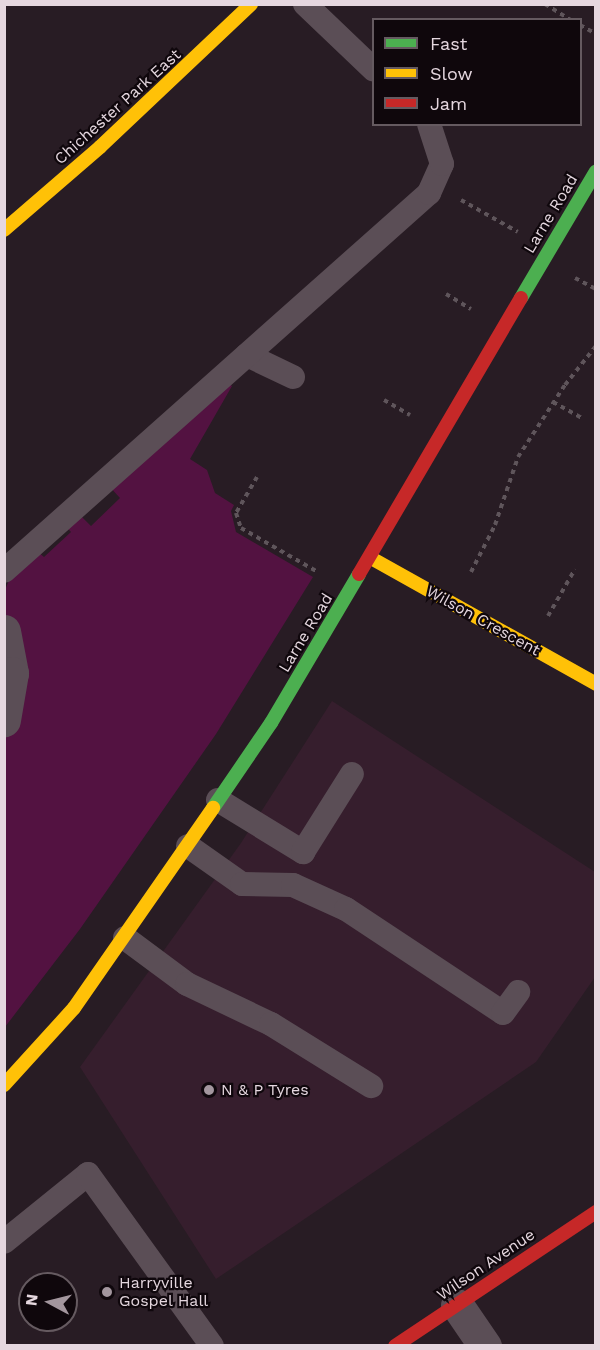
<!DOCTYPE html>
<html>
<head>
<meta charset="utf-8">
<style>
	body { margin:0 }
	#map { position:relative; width:600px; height:1350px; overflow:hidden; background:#281c24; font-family:"Work Sans",sans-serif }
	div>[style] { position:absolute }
	.built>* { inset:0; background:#361e2d }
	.green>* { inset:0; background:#531241 }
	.path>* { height:4px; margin-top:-2px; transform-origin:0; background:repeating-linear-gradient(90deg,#5f555b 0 4.5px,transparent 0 9px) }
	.lane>* { height:24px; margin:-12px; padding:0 12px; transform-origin:12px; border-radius:12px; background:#5b4e56 }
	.street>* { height:33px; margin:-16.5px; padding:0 16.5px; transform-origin:16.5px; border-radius:16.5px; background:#5b4e56 }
	.fast>* { height:14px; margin:-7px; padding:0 7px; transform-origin:7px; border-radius:7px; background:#4caf50 }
	.slow>* { height:14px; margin:-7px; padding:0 7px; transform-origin:7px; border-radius:7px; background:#ffc107 }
	.jam>* { height:14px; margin:-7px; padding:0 7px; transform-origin:7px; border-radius:7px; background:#c62828 }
	.dots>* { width:16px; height:16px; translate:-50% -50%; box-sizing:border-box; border:3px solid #0f070c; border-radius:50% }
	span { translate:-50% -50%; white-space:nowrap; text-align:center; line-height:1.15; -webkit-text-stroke:4.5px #0f070c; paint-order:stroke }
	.street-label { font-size:16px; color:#e5d7df }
	.poi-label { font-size:16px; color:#e5d7df }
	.left { translate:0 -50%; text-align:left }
	.frame { position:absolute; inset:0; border:6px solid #e5d7df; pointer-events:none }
	.legend { position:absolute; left:372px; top:18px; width:210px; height:108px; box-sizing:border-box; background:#0f070c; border:2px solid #655a60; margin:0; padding:8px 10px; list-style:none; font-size:18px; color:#e5d7df }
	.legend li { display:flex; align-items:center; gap:12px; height:30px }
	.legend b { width:30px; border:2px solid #655a60 }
	.north { position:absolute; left:18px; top:1272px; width:60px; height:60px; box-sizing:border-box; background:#0f070c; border:2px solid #655a60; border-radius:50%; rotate:277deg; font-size:16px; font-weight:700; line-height:24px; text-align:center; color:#e5d7df }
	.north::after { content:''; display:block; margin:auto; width:21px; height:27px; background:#a3969e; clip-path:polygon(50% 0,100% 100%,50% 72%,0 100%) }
</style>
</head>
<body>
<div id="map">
	<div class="built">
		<div style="clip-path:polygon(332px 701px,595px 872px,595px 977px,536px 1062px,216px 1279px,80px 1067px,241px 843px)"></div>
	</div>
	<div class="green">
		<div style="clip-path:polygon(226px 381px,232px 386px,190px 459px,207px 470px,215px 493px,234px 505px,231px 511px,236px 532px,313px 577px,216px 734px,80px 929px,5px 1027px,4px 743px,18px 653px,5px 614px,5px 590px,11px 575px,36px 550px,44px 557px,71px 532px,63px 523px,76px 511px,91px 526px,120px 498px,108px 485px)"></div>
	</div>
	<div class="path">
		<div style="left:545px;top:4px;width:31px;rotate:32deg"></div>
		<div style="left:580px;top:25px;width:18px;rotate:29deg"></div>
		<div style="left:461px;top:200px;width:65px;rotate:29.3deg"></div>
		<div style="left:575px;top:278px;width:24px;rotate:28deg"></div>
		<div style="left:446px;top:294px;width:29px;rotate:31deg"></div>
		<div style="left:384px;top:400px;width:30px;rotate:30deg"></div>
		<div style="left:553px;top:402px;width:35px;rotate:29deg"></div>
		<div style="left:257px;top:477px;width:42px;rotate:120.3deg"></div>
		<div style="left:236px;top:513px;width:16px;rotate:72deg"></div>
		<div style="left:241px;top:528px;width:86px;rotate:29.8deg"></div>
		<div style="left:471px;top:572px;width:53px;rotate:-62.9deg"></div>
		<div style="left:495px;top:525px;width:72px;rotate:-71.3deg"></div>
		<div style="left:518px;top:457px;width:86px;rotate:-56.9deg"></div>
		<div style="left:565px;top:385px;width:50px;rotate:-51.5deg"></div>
		<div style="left:548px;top:616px;width:54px;rotate:-60.1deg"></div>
	</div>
	<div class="lane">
		<div style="left:305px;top:4px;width:95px;rotate:43.7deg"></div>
		<div style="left:247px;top:355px;width:51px;rotate:25.6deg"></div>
		<div style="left:4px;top:571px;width:569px;rotate:-41.65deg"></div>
		<div style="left:429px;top:193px;width:32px;rotate:-66deg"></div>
		<div style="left:442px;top:164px;width:42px;rotate:-108deg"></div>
		<div style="left:218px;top:800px;width:100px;rotate:31.5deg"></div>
		<div style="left:303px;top:852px;width:92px;rotate:-57.9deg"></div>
		<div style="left:188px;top:846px;width:66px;rotate:35.1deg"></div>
		<div style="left:242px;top:884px;width:51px;rotate:1.1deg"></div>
		<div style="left:293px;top:885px;width:58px;rotate:24.4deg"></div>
		<div style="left:346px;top:909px;width:188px;rotate:33.5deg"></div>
		<div style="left:503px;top:1013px;width:26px;rotate:-54deg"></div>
		<div style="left:125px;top:938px;width:77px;rotate:36.6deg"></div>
		<div style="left:187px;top:984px;width:93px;rotate:25.5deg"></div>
		<div style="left:271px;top:1024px;width:118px;rotate:31.8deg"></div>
		<div style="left:4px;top:1242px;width:108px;rotate:-39deg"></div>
		<div style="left:88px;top:1174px;width:212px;rotate:54.2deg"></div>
	</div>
	<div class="street">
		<div style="left:4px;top:631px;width:43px;rotate:79.2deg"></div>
		<div style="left:12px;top:673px;width:48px;rotate:99.7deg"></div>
		<div style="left:457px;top:1305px;width:50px;rotate:55.7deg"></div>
	</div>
	<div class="fast">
		<div style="left:521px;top:298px;width:147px;rotate:-59.4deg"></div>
		<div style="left:213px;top:808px;width:103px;rotate:-55.7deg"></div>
		<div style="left:271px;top:723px;width:173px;rotate:-59.4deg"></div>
	</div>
	<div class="slow">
		<div style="left:4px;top:230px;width:127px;rotate:-40.8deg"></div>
		<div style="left:100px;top:147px;width:208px;rotate:-43.4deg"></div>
		<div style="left:371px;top:558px;width:258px;rotate:29.2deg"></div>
		<div style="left:4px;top:1085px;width:104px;rotate:-47.7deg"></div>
		<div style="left:74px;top:1008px;width:244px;rotate:-55.2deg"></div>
	</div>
	<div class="jam">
		<div style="left:359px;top:574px;width:320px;rotate:-59.6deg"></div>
		<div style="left:395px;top:1346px;width:242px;rotate:-33.7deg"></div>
	</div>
	<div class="dots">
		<div style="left:209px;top:1090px;background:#a3969e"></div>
		<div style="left:107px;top:1292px;background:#a3969e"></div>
	</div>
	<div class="street-label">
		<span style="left:118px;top:107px;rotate:-42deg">Chichester Park East</span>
		<span style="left:551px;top:214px;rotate:-59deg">Larne Road</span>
		<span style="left:483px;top:621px;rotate:29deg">Wilson Crescent</span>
		<span style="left:306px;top:633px;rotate:-59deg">Larne Road</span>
		<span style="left:486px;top:1265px;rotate:-34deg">Wilson Avenue</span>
	</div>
	<div class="poi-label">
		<span class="left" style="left:221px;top:1090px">N &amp; P Tyres</span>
		<span class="left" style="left:119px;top:1292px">Harryville<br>Gospel Hall</span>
	</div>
	<div class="frame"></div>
	<ul class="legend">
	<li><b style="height:8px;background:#4caf50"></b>Fast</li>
	<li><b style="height:8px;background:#ffc107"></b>Slow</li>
	<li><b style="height:8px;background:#c62828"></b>Jam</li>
	</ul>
	<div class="north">N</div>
</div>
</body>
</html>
